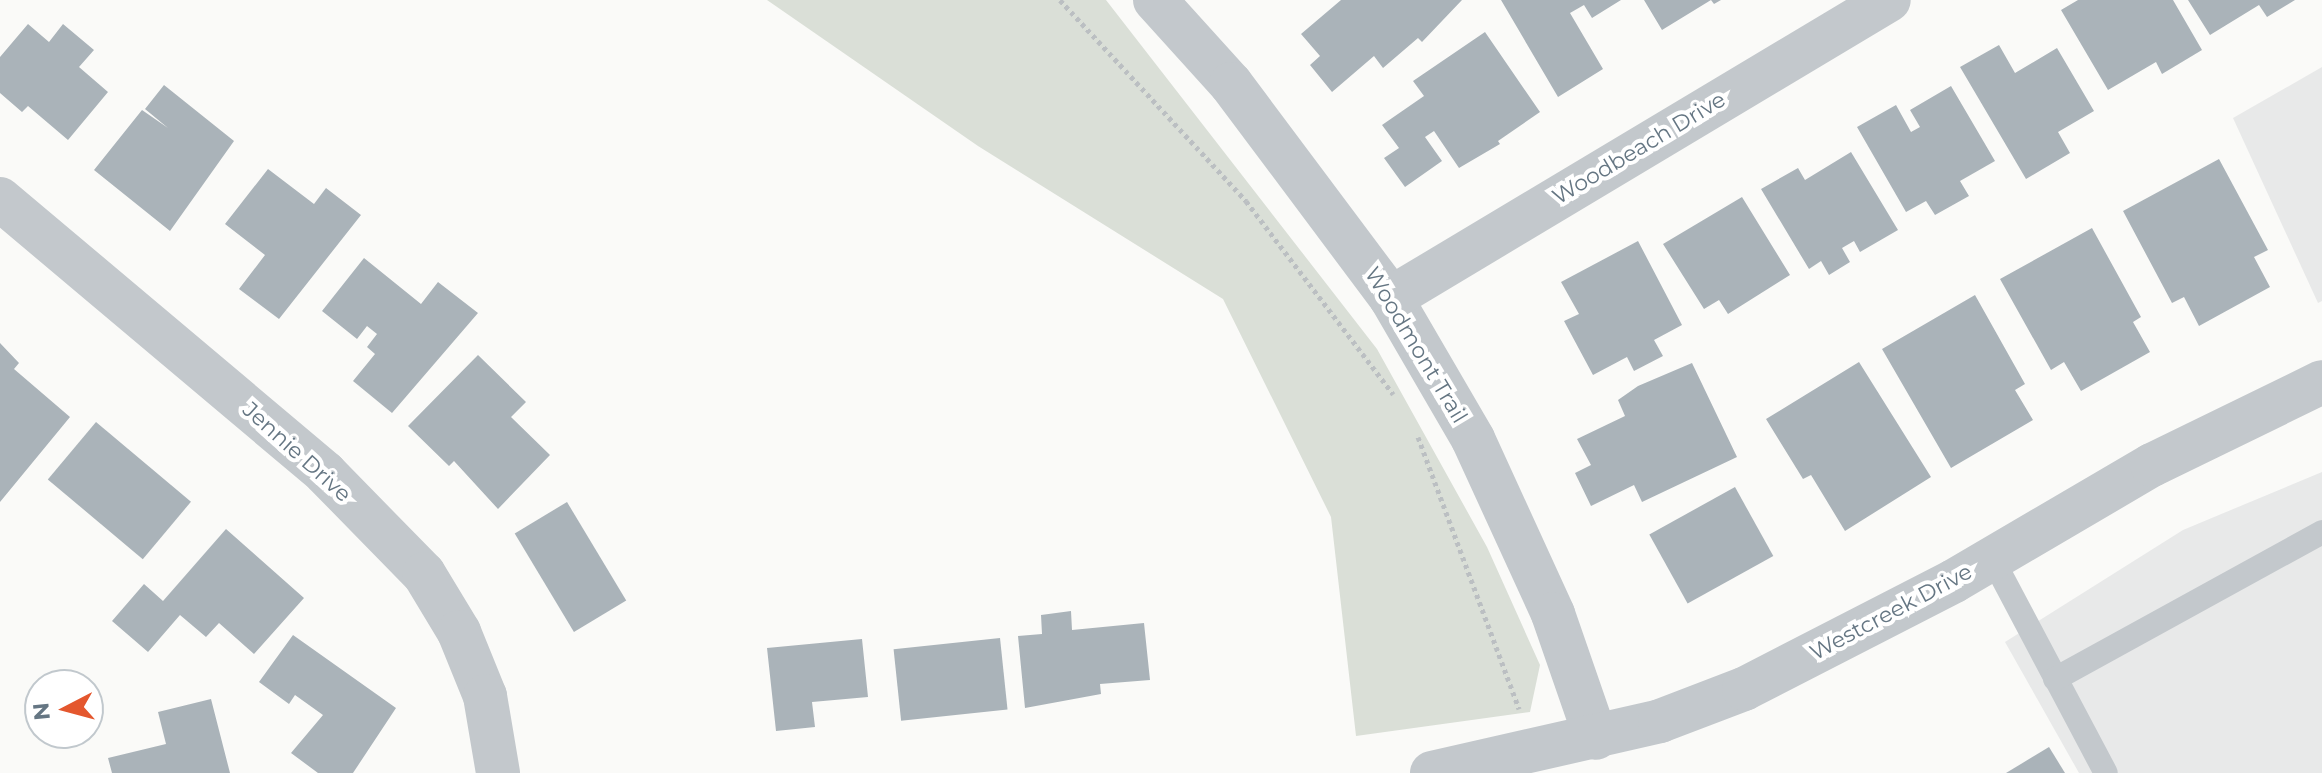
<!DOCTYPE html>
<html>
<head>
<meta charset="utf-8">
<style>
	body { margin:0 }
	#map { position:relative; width:2322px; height:773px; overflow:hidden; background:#fafaf8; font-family:Montserrat,sans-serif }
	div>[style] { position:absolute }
	.built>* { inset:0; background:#e8e9e9 }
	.green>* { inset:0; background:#dadfd7 }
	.building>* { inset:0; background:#aab3b9; transform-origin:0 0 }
	.path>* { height:5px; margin-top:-2.5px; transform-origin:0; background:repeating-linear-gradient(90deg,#bbbfc2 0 4px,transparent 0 8px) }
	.service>* { height:24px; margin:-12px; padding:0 12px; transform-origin:12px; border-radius:12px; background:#c3c8cc }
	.minor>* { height:44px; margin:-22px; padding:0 22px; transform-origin:22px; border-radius:22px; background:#c3c8cc }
	.tertiary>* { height:44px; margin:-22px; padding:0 22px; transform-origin:22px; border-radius:22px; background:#c3c8cc }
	span { translate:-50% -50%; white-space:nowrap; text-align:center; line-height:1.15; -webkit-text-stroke:8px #fff; paint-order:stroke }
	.street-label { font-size:22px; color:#657683 }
	.north { position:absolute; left:24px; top:669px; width:80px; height:80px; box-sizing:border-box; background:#fff; border:2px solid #c1c8cd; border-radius:50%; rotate:264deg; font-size:22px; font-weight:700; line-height:32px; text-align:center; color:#657683 }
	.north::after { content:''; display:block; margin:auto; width:28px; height:36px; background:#e4572e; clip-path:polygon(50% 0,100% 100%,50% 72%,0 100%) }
</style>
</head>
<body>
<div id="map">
	<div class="built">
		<div style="clip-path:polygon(2322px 67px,2322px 301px,2318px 303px,2233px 118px)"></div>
		<div style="clip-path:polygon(2322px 472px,2322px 773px,2079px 773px,2005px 642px,2183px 530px)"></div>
	</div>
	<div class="green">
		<div style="clip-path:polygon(767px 0,1106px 0,1377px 349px,1487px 547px,1540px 665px,1530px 712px,1356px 736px,1331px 517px,1223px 299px,978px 146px)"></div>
	</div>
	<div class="building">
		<div style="clip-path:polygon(1341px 0,1462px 0,1422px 42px,1418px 38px,1383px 68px,1374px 56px,1332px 92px,1310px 65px,1320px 56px,1301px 34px)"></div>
		<div style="clip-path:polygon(1501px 0,1621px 0,1592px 18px,1584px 5px,1570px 13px,1603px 69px,1558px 97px)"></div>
		<div style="clip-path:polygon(1644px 0,1721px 0,1714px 4px,1711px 0,1662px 30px)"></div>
		<div style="clip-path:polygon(2078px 0,2173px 0,2202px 50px,2162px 74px,2156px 62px,2108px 90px,2061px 10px)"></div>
		<div style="clip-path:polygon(2188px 0,2295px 0,2267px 17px,2259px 5px,2210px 35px)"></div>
		<div style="clip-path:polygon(28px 24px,49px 42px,63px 24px,94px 50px,79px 67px,108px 92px,68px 140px,28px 106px,22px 112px,0 93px,0 57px)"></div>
		<div style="clip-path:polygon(1485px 32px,1540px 112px,1498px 141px,1500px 144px,1459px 168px,1434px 131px,1425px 137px,1442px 161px,1405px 187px,1384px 158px,1399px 148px,1382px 125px,1424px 96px,1413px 81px)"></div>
		<div style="clip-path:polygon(1999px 45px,2015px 73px,2057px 48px,2094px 111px,2058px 132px,2070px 153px,2026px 179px,1960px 67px)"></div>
		<div style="clip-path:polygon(164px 85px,234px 141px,170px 231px,94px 170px,142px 110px,168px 128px,145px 109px)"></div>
		<div style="clip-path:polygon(1951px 86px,1995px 161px,1960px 181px,1969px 196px,1935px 215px,1926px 201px,1906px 212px,1857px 127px,1896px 105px,1911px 132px,1920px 127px,1910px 110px)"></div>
		<div style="clip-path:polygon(1851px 152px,1898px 230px,1860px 252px,1854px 241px,1842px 248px,1850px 262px,1829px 275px,1821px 261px,1809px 269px,1761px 189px,1798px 168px,1805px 180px)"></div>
		<div style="clip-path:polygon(2219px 159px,2268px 250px,2254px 257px,2270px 287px,2199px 326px,2184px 297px,2172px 303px,2123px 211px)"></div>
		<div style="clip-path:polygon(268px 169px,314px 204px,326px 188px,361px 215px,279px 319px,239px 289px,265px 255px,225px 224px)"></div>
		<div style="clip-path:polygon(1742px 197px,1790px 275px,1728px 314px,1719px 300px,1704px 309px,1663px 244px)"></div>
		<div style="clip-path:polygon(2092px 228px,2141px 317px,2133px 322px,2150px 352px,2081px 391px,2064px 362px,2051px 370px,2000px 279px)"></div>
		<div style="clip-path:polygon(1638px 241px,1682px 325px,1654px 340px,1663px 356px,1634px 371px,1627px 357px,1593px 375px,1564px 321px,1579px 314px,1561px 282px)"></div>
		<div style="clip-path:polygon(364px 258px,421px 304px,438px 282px,478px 313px,392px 413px,353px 381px,375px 354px,367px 347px,377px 334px,367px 326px,357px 339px,322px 311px)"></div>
		<div style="clip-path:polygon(1975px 295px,2025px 384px,2015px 390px,2033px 420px,1951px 468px,1882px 349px)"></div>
		<div style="clip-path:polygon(0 343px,19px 363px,14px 369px,70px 417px,0 502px)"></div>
		<div style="clip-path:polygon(478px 355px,526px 402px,511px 417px,550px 455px,498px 509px,454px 461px,449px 466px,408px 426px)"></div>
		<div style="clip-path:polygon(1859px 362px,1931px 477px,1845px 531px,1811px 475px,1803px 479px,1766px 419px)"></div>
		<div style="clip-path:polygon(1692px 363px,1737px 457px,1642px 502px,1634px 485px,1591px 506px,1575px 473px,1591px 465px,1577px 439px,1625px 416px,1618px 400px,1638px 386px)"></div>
		<div style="left:96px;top:422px;width:124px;height:75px;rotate:40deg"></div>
		<div style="left:1735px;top:487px;width:79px;height:98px;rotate:61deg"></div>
		<div style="left:567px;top:502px;width:115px;height:61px;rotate:59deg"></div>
		<div style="clip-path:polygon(226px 529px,304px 598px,254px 654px,219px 623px,206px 637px,180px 615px,148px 652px,112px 621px,144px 584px,163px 601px)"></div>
		<div style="clip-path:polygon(1071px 611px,1072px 630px,1144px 623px,1150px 680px,1100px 684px,1101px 694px,1025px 708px,1018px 636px,1042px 634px,1041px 615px)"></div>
		<div style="clip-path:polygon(293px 635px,396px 708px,353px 773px,318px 773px,291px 753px,323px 715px,295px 695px,289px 704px,259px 682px)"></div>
		<div style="left:1000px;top:638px;width:72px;height:107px;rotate:84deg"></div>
		<div style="clip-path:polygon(862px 639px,868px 697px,812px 702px,815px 727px,776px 731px,767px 648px)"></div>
		<div style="clip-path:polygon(211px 699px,230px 773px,112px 773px,108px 758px,166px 744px,158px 712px)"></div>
		<div style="clip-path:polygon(2049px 747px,2065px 773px,2006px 773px)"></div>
	</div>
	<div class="path">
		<div style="left:1060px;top:0;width:274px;rotate:47.2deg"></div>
		<div style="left:1246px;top:201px;width:243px;rotate:52.7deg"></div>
		<div style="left:1418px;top:437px;width:290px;rotate:69.6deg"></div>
	</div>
	<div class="service">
		<div style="left:1992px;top:558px;width:243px;rotate:62.1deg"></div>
		<div style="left:2055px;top:679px;width:305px;rotate:-28.8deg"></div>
	</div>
	<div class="minor">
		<div style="left:1155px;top:0;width:113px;rotate:47.9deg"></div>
		<div style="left:1231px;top:84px;width:267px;rotate:53.2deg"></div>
		<div style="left:1391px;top:298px;width:163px;rotate:59.8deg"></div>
		<div style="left:1473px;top:439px;width:192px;rotate:65.4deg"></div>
		<div style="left:1553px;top:614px;width:131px;rotate:70.9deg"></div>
		<div style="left:0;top:199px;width:425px;rotate:40.1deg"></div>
		<div style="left:325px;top:473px;width:141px;rotate:45.6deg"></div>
		<div style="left:424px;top:574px;width:68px;rotate:58.9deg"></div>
		<div style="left:459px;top:632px;width:69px;rotate:67.9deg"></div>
		<div style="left:485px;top:696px;width:78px;rotate:80.4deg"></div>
		<div style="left:1391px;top:298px;width:580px;rotate:-30.9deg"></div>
	</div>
	<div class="tertiary">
		<div style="left:1432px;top:773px;width:234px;rotate:-12.8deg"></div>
		<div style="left:1660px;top:721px;width:90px;rotate:-20.9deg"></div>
		<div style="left:1744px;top:689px;width:236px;rotate:-27.2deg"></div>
		<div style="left:1954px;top:581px;width:229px;rotate:-30.4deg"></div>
		<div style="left:2152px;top:465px;width:189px;rotate:-26deg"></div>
	</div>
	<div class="street-label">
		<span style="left:1639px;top:148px;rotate:-31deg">Woodbeach Drive</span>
		<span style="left:1416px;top:345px;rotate:59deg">Woodmont Trail</span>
		<span style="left:297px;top:452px;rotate:42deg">Jennie Drive</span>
		<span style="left:1891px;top:612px;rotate:-28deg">Westcreek Drive</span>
	</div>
	<div class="north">N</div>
</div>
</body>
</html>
